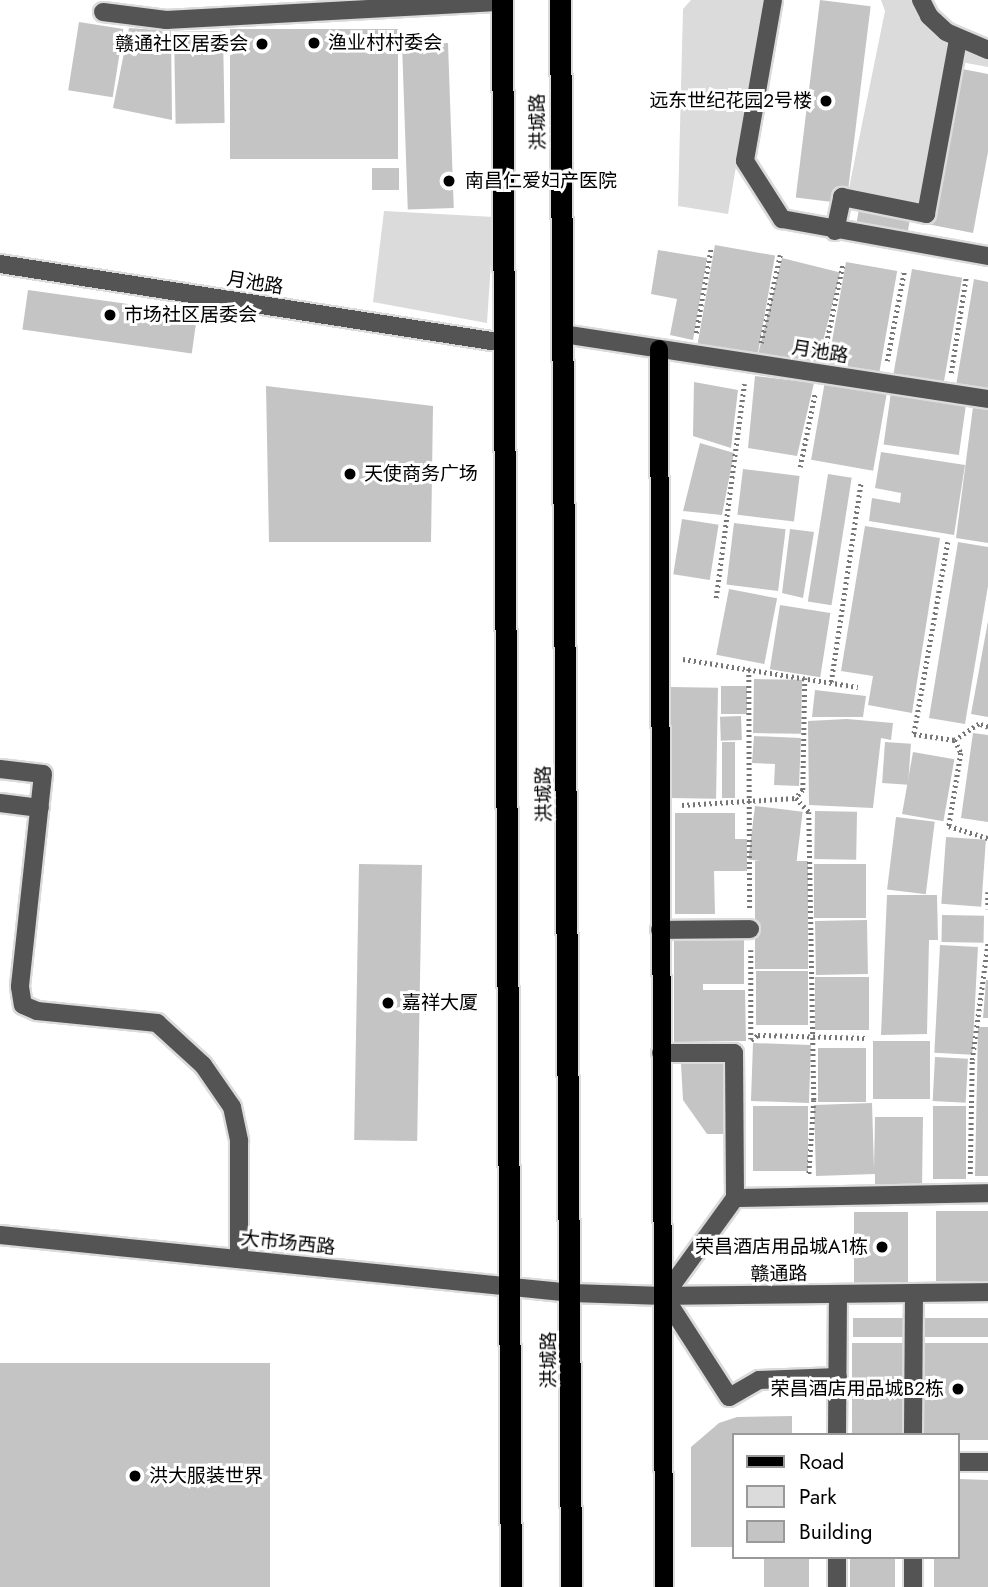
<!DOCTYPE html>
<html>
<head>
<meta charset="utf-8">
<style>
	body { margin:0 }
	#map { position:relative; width:988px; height:1587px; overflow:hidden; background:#fff; font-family:Jost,"Noto Sans SC",sans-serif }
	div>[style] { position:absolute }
	.green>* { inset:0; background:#dbdbdb }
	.building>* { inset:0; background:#c4c4c4; transform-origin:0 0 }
	.path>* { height:4.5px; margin-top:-2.25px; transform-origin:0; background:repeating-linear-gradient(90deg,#767676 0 2px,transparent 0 5.5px) }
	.roads { filter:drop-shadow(2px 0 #dbdbdb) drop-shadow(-2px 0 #dbdbdb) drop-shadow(0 2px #dbdbdb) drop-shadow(0 -2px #dbdbdb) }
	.minor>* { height:18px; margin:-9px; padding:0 9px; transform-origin:9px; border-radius:9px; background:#545454 }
	.major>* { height:18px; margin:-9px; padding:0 9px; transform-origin:9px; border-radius:9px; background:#000 }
	.highway>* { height:21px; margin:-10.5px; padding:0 10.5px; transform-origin:10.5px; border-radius:10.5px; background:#000 }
	.dots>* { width:19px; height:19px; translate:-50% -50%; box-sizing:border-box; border:4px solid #fff; border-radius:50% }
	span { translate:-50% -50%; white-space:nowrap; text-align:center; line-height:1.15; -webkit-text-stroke:6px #fff; paint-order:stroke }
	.poi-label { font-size:19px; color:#000 }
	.left { translate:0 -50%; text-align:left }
	.right { translate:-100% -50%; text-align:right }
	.street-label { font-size:19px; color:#000 }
	.legend { position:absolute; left:732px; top:1433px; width:228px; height:126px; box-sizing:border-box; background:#fff; border:2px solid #999; margin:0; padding:9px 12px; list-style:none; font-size:21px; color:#000 }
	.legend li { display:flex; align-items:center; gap:14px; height:35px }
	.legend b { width:35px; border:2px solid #999 }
</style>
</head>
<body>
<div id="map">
	<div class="green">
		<div style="clip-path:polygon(691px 0,764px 0,728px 214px,678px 206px,683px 9px)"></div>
		<div style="clip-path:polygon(881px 0,915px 0,988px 54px,988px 67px,950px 60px,925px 208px,848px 193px,885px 11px)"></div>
		<div style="clip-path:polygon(384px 211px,494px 217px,487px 323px,373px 302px)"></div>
	</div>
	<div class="building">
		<div style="left:820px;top:0;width:51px;height:199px;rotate:7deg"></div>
		<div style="left:79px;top:22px;width:45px;height:69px;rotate:9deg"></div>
		<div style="clip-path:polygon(129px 28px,171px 31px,172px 120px,113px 108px)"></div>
		<div style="left:398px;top:29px;width:130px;height:168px;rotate:90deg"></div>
		<div style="left:223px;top:31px;width:92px;height:49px;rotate:89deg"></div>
		<div style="left:448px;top:43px;width:165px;height:46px;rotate:88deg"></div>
		<div style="clip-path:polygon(957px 68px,988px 74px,988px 152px,973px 233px,927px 224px)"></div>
		<div style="left:372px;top:168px;width:27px;height:22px"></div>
		<div style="left:860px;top:203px;width:52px;height:26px;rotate:10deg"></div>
		<div style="left:715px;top:245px;width:61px;height:105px;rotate:10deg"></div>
		<div style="clip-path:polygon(658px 250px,707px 258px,693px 340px,670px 335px,677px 299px,651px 294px)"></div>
		<div style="left:782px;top:258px;width:60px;height:99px;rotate:14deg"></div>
		<div style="left:846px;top:262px;width:52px;height:109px;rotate:10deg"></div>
		<div style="left:912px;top:269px;width:51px;height:109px;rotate:10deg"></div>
		<div style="clip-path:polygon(974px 279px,988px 282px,988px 392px,956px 386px)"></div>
		<div style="left:28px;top:290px;width:171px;height:40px;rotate:8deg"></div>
		<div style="clip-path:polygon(755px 376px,814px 383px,797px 456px,748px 448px)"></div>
		<div style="left:825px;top:381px;width:63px;height:80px;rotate:10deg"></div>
		<div style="clip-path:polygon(694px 382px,738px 390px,731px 448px,693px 436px)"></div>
		<div style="clip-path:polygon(266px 386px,433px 406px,431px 542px,269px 542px)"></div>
		<div style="left:891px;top:392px;width:76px;height:53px;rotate:8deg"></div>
		<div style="clip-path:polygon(973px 407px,988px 409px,988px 543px,956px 538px)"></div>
		<div style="clip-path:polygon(700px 443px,734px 453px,722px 515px,683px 511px)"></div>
		<div style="clip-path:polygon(881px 452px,965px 465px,954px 535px,869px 521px,872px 498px,900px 503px,901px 493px,875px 488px)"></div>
		<div style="left:743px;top:469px;width:57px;height:46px;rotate:7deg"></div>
		<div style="left:828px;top:474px;width:24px;height:129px;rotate:9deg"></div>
		<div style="left:682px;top:519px;width:37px;height:56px;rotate:9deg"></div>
		<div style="left:734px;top:523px;width:52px;height:62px;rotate:7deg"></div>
		<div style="clip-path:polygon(865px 526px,940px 538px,912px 713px,868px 705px,873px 676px,841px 671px)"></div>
		<div style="clip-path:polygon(790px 529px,814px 532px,803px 598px,782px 593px)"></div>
		<div style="clip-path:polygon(958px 542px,988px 547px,988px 586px,965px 724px,929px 718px)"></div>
		<div style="left:729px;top:589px;width:49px;height:67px;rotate:11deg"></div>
		<div style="left:780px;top:605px;width:51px;height:65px;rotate:9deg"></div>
		<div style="clip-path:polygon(988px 621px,988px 717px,971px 714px)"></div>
		<div style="left:754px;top:679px;width:48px;height:54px;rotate:1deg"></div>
		<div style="left:747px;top:686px;width:28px;height:26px;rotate:90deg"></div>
		<div style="left:671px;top:687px;width:47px;height:111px;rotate:1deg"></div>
		<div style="clip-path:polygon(815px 690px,866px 696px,863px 717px,812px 717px)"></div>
		<div style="left:741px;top:716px;width:24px;height:21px;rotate:88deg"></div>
		<div style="clip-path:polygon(847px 719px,893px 723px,891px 740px,881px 738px,873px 808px,809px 805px,808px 721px)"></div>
		<div style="clip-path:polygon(973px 733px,988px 735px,988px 822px,961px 818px)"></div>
		<div style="clip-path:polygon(754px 736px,801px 738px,799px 786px,774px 785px,775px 764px,752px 763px)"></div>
		<div style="left:722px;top:742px;width:13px;height:56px"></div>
		<div style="left:885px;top:742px;width:26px;height:41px;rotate:4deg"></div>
		<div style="left:913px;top:752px;width:42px;height:63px;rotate:10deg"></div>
		<div style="left:755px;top:806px;width:48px;height:54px;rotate:7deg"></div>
		<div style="left:815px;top:811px;width:42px;height:48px;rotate:1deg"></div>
		<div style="clip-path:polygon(675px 813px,735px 813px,735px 839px,747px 839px,747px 871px,714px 871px,715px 914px,675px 914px)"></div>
		<div style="left:896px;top:817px;width:39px;height:73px;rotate:7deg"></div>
		<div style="left:946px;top:837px;width:40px;height:67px;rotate:4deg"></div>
		<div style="left:808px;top:861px;width:108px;height:53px;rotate:90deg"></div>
		<div style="left:359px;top:864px;width:63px;height:276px;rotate:1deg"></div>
		<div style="left:814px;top:864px;width:52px;height:54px"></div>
		<div style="clip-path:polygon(887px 895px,937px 895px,938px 940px,929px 940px,927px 1034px,881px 1035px)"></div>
		<div style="left:942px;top:915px;width:42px;height:27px;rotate:1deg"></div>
		<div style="left:867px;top:920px;width:54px;height:52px;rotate:89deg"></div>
		<div style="clip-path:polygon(674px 938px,744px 938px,744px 984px,703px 984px,703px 990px,745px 990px,746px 1041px,674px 1042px)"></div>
		<div style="left:940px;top:945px;width:38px;height:108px;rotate:3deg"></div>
		<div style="left:756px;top:971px;width:52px;height:54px"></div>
		<div style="left:815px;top:977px;width:54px;height:53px"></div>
		<div style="clip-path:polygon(986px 980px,988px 980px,988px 1018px,983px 1018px)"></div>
		<div style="clip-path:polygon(978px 1027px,988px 1027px,988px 1176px,975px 1176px)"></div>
		<div style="left:873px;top:1041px;width:57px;height:58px"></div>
		<div style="left:753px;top:1043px;width:58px;height:58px;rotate:2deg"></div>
		<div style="left:818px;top:1048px;width:48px;height:54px"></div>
		<div style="left:935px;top:1057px;width:33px;height:44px;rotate:3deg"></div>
		<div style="clip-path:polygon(724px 1062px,728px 1134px,707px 1134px,683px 1100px,681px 1064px)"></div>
		<div style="clip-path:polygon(872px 1103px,874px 1169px,875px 1117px,923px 1117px,922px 1189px,875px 1189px,875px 1174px,816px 1176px,814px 1105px)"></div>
		<div style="left:753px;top:1106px;width:55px;height:65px"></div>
		<div style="left:933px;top:1106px;width:33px;height:73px"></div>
		<div style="left:988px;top:1211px;width:70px;height:52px;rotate:90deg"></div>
		<div style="left:854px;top:1212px;width:54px;height:71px"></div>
		<div style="left:853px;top:1318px;width:135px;height:19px"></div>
		<div style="clip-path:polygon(852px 1343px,988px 1343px,988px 1440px,958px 1440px,958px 1435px,852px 1435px)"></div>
		<div style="left:0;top:1363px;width:270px;height:224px"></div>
		<div style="clip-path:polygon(792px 1416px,792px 1435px,734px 1435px,734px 1547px,691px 1547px,691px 1447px,719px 1423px,737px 1417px)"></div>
		<div style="clip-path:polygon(958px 1479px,988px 1480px,988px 1587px,934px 1587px,934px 1557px,958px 1557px)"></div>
		<div style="left:764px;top:1557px;width:45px;height:30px"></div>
		<div style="left:850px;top:1557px;width:45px;height:30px"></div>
	</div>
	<div class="path">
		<div style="left:696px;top:333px;width:86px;rotate:-80deg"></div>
		<div style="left:761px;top:343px;width:90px;rotate:-77.8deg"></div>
		<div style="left:824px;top:354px;width:93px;rotate:-78.2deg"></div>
		<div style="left:887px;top:361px;width:91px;rotate:-79.2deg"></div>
		<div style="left:951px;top:373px;width:97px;rotate:-81.1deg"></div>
		<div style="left:800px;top:467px;width:76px;rotate:-78.5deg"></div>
		<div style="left:948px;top:542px;width:195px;rotate:100deg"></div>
		<div style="left:914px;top:734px;width:41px;rotate:8.3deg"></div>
		<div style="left:716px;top:598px;width:216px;rotate:-82.5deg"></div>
		<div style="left:683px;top:659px;width:177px;rotate:9.1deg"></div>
		<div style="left:749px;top:669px;width:240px;rotate:89.8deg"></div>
		<div style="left:805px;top:678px;width:112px;rotate:91deg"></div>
		<div style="left:803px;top:790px;width:11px;rotate:131deg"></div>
		<div style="left:796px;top:798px;width:19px;rotate:47deg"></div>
		<div style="left:809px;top:812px;width:288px;rotate:89deg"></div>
		<div style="left:814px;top:1100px;width:76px;rotate:93.8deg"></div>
		<div style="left:831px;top:682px;width:203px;rotate:-81.5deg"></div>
		<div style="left:988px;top:727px;width:9px;rotate:-162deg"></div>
		<div style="left:979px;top:724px;width:29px;rotate:146deg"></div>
		<div style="left:955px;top:740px;width:14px;rotate:65deg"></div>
		<div style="left:961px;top:753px;width:74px;rotate:99.3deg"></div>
		<div style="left:949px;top:826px;width:41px;rotate:17.1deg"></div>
		<div style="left:682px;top:805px;width:114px;rotate:-3.5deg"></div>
		<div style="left:988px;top:892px;width:17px;rotate:90deg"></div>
		<div style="left:751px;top:950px;width:89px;rotate:90deg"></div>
		<div style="left:751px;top:1040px;width:9px;rotate:-36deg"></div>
		<div style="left:758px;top:1035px;width:109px;rotate:1.6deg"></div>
		<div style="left:970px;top:1174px;width:114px;rotate:-89deg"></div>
		<div style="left:972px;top:1060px;width:119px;rotate:-82.3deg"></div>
	</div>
	<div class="roads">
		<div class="minor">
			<div style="left:773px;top:0;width:163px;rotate:99.9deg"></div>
			<div style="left:745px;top:161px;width:69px;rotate:57.5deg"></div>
			<div style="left:782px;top:219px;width:209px;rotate:10.2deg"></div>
			<div style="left:921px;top:0;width:18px;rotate:63deg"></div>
			<div style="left:929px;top:16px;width:23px;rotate:43deg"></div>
			<div style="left:946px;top:32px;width:46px;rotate:23.2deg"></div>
			<div style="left:103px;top:12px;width:64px;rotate:7.2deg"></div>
			<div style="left:166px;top:20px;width:336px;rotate:-3.1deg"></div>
			<div style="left:835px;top:231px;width:35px;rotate:-78deg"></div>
			<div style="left:842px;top:197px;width:86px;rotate:11.4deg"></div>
			<div style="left:926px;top:214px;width:178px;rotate:-79.6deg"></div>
			<div style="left:0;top:264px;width:510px;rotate:8.91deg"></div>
			<div style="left:563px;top:334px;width:430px;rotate:8.7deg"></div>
			<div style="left:0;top:769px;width:43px;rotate:6.6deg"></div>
			<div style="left:43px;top:774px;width:214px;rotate:96.2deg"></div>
			<div style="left:20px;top:987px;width:18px;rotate:81deg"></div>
			<div style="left:23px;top:1005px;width:15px;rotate:23deg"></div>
			<div style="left:37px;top:1011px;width:121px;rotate:5.7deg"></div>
			<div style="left:157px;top:1023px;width:62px;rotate:42.4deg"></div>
			<div style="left:203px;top:1065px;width:51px;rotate:55.4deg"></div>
			<div style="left:232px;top:1107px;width:35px;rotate:78deg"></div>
			<div style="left:239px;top:1141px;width:118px;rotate:90deg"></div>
			<div style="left:0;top:803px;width:40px;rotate:7.1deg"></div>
			<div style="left:660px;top:930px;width:90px;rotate:-0.6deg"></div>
			<div style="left:661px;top:1053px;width:73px"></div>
			<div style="left:734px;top:1053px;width:145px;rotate:89.6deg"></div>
			<div style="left:0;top:1235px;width:575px;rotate:5.79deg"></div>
			<div style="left:572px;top:1293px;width:92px;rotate:1.9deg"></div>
			<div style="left:664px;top:1296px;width:324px;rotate:-0.7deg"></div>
			<div style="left:838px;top:1377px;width:79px;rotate:177.8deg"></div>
			<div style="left:759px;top:1380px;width:34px;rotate:150deg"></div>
			<div style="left:729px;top:1397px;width:120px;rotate:-122.8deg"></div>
			<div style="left:664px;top:1296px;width:121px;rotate:-54.1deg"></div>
			<div style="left:735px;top:1198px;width:253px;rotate:-1.1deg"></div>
			<div style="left:837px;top:1435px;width:141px;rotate:-89.6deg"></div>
			<div style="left:913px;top:1435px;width:142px;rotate:-89.6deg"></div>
			<div style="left:958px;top:1462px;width:30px"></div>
			<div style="left:837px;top:1587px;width:30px;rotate:-90deg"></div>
			<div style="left:913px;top:1587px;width:30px;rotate:-90deg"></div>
		</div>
		<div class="major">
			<div style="left:659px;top:349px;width:1238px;rotate:89.77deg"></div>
		</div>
		<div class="highway">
			<div style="left:502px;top:0;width:1587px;rotate:89.68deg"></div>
			<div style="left:560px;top:0;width:1587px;rotate:89.6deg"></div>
		</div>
	</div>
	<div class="dots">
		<div style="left:314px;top:43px;background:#000"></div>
		<div style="left:262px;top:44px;background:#000"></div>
		<div style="left:826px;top:101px;background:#000"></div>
		<div style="left:449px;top:181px;background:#000"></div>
		<div style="left:110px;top:315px;background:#000"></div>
		<div style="left:350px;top:474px;background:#000"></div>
		<div style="left:388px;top:1003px;background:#000"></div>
		<div style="left:882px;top:1247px;background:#000"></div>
		<div style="left:958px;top:1389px;background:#000"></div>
		<div style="left:135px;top:1476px;background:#000"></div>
	</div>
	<div class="poi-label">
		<span class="left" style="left:328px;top:43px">渔业村村委会</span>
		<span class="right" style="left:248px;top:44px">赣通社区居委会</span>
		<span class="right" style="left:812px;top:101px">远东世纪花园2号楼</span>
		<span class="left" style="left:465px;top:181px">南昌仁爱妇产医院</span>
		<span class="left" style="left:124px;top:315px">市场社区居委会</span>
		<span class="left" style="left:364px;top:474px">天使商务广场</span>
		<span class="left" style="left:402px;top:1003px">嘉祥大厦</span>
		<span class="right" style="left:868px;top:1247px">荣昌酒店用品城A1栋</span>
		<span class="right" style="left:944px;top:1389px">荣昌酒店用品城B2栋</span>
		<span class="left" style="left:149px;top:1476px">洪大服装世界</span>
	</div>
	<div class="street-label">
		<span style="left:538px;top:122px;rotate:-91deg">洪城路</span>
		<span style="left:255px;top:283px;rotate:9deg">月池路</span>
		<span style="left:820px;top:352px;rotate:9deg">月池路</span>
		<span style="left:544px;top:794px;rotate:-91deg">洪城路</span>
		<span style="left:288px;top:1243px;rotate:6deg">大市场西路</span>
		<span style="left:779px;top:1274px;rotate:-1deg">赣通路</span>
		<span style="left:549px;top:1360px;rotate:-90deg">洪城路</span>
	</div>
	<ul class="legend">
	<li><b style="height:9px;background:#000"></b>Road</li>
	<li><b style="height:19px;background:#dbdbdb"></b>Park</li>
	<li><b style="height:19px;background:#c4c4c4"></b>Building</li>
	</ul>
</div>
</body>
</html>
